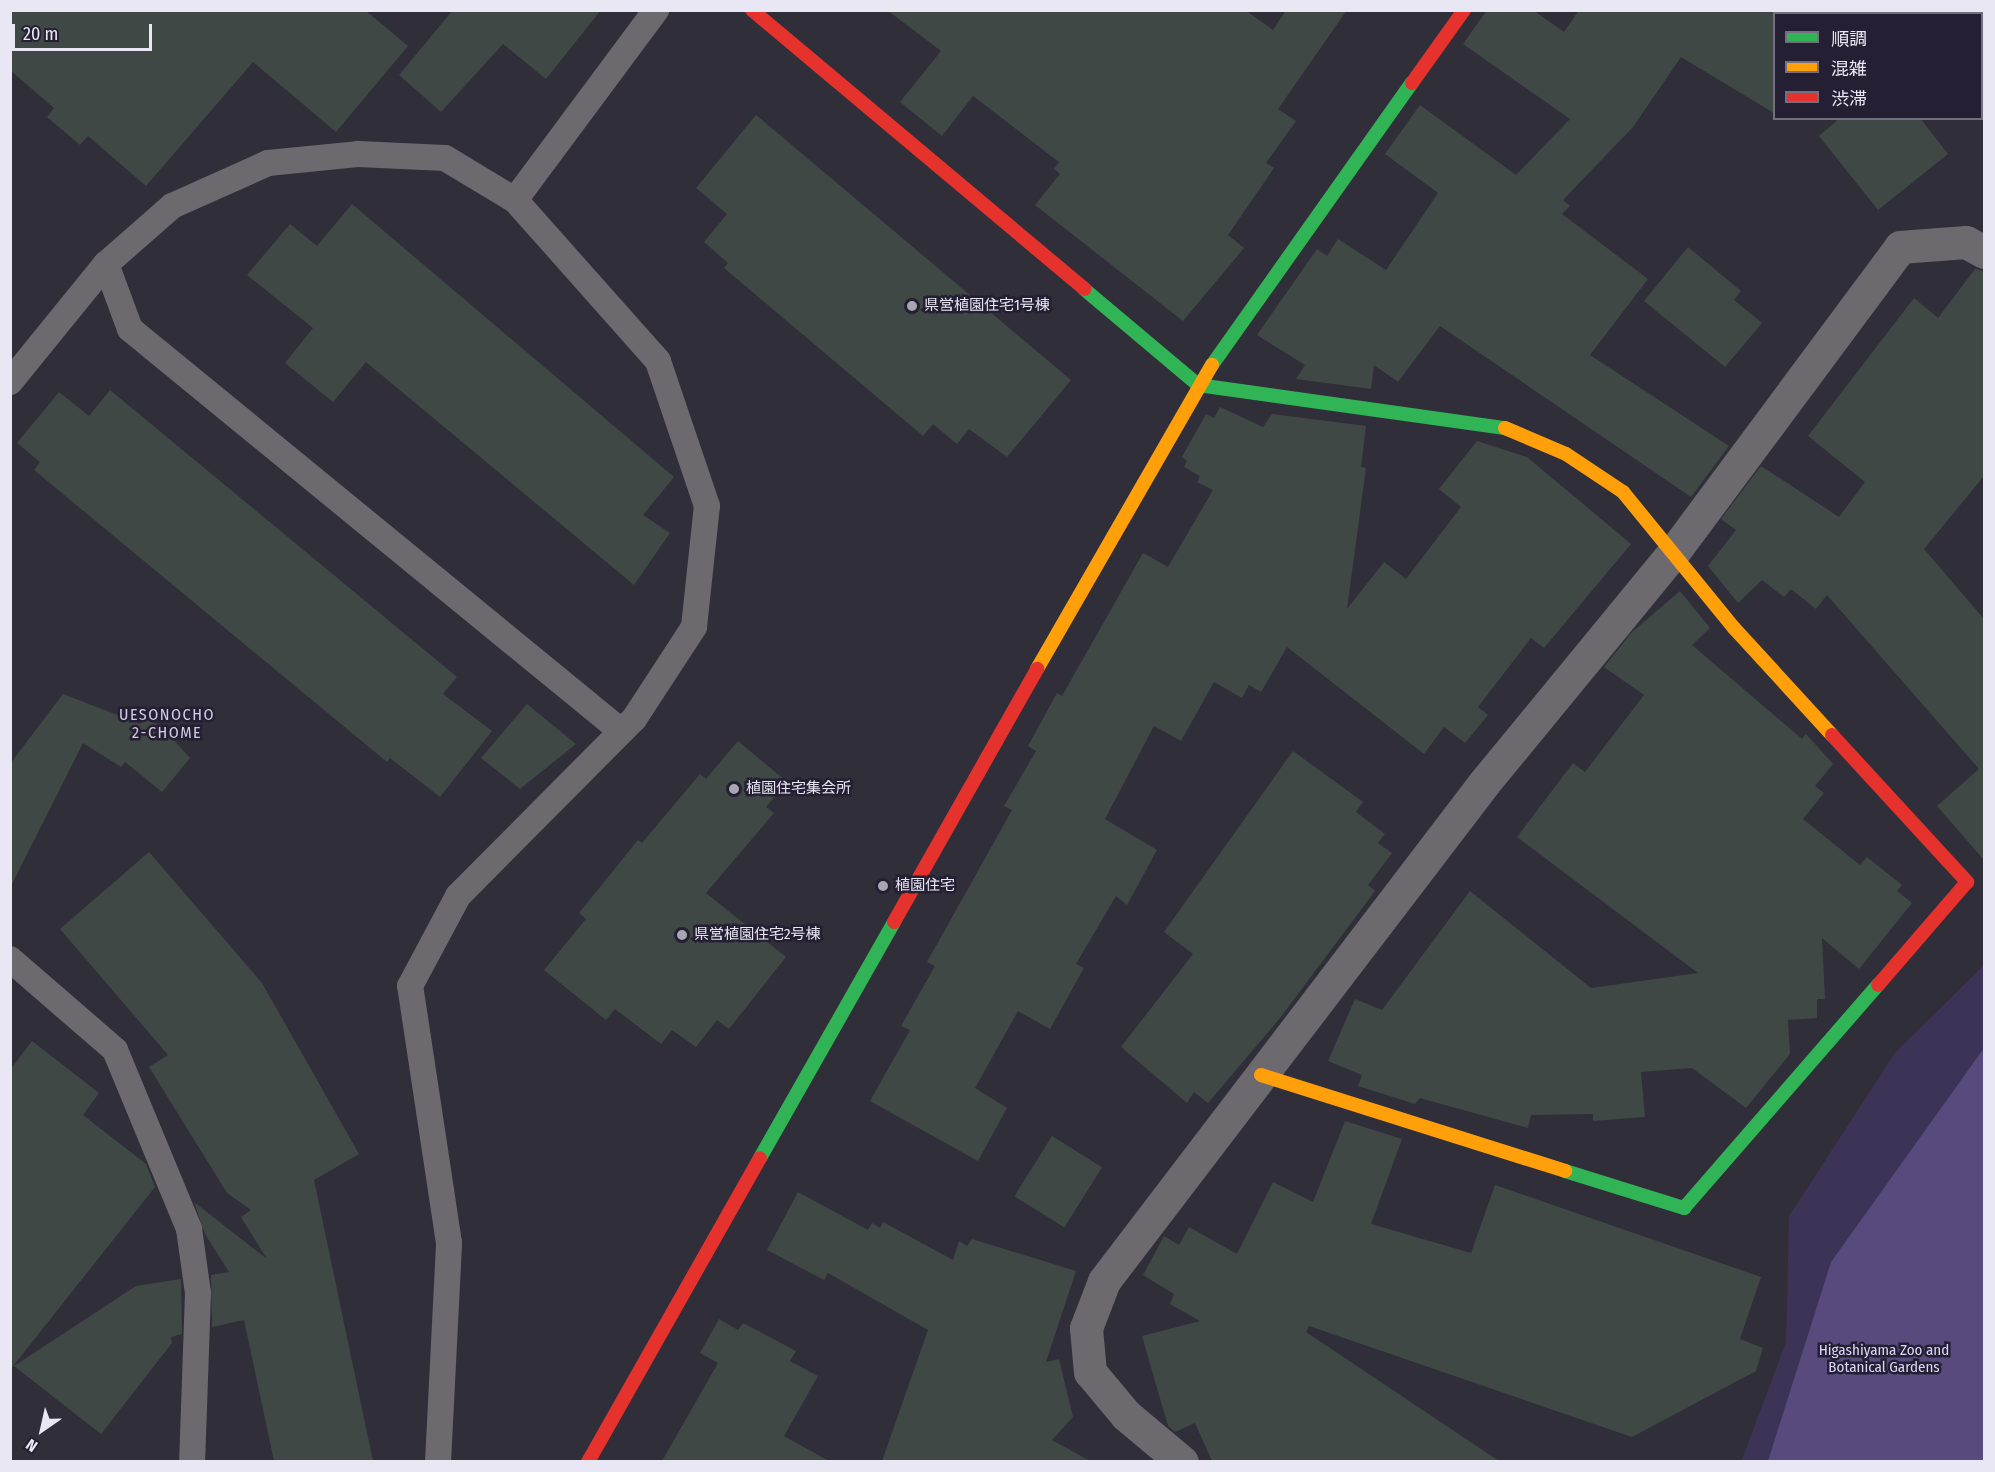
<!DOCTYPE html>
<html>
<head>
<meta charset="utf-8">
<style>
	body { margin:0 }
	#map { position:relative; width:1995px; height:1472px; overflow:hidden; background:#302e39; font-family:"Fira Sans Condensed","Noto Sans JP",sans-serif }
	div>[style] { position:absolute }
	.green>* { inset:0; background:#3d3356 }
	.forest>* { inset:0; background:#584a7d }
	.building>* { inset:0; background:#404845; transform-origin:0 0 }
	.lane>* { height:26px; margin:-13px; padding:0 13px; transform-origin:13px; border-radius:13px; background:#6c6a6f }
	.street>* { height:33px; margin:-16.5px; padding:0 16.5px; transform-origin:16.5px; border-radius:16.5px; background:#6c6a6f }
	.fast>* { height:14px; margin:-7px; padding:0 7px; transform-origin:7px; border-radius:7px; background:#30b455 }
	.slow>* { height:14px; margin:-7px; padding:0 7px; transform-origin:7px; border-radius:7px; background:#ff9f0a }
	.jam>* { height:14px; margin:-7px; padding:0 7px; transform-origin:7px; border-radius:7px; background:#e5322d }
	.dots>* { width:16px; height:16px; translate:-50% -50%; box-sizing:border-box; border:3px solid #241f33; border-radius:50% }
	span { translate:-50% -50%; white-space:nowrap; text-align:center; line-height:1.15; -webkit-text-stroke:5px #241f33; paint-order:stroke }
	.poi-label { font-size:15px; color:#eae7f4 }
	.left { translate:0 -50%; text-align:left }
	.park-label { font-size:15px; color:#ded6fa }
	.neighbourhood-label { font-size:16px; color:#d1cbe6; letter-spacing:1.5px }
	.frame { position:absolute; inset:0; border:12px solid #eae7f4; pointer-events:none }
	.legend { position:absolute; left:1773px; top:12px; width:210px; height:108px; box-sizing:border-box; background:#241f33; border:2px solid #736f80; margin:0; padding:8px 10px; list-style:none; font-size:18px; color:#eae7f4 }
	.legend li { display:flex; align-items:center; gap:12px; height:30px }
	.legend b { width:30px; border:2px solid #736f80 }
	.north { position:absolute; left:12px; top:1400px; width:60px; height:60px; -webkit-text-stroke:4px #241f33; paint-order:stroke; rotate:214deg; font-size:16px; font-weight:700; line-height:24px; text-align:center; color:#eae7f4 }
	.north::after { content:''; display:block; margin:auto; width:21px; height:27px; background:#eae7f4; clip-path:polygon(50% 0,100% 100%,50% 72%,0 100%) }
	.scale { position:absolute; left:12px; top:24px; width:140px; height:27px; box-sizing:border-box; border:3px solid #eae7f4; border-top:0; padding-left:8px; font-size:18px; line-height:21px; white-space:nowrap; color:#eae7f4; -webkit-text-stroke:4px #241f33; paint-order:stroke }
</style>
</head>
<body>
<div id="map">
	<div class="green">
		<div style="clip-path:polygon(1984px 965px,1984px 1461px,1741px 1462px,1786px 1342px,1789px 1216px,1895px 1053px)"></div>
	</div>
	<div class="forest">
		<div style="clip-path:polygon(1984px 1048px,1984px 1461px,1768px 1461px,1831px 1262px)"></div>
	</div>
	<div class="building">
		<div style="clip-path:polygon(10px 10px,365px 10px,408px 46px,336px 132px,253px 62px,146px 186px,88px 136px,80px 145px,47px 117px,54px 108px,10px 70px)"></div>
		<div style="clip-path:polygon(453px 10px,601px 10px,546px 79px,503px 44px,441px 112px,399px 75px)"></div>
		<div style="clip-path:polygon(887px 10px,1245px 10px,1273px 30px,1286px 10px,1347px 10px,1278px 109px,1296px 121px,1266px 163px,1274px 168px,1228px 235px,1244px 248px,1183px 321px,1035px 205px,1060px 174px,1054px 169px,1059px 162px,973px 96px,942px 136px,900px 102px,941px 51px)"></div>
		<div style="clip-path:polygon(1487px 10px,1533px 10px,1564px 32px,1579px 10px,1774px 10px,1774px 113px,1681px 57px,1633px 127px,1563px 200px,1570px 206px,1562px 214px,1648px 279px,1590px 355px,1729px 446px,1691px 497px,1440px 326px,1398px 382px,1374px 365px,1371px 389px,1296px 379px,1305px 365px,1257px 335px,1317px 249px,1327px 256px,1338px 239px,1386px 270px,1438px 193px,1385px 154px,1420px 105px,1516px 175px,1570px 119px,1463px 44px)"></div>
		<div style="clip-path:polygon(756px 115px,1071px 380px,1007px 457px,969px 429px,957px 444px,933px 424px,923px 436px,724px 268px,728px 263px,704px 242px,727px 214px,696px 188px)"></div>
		<div style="clip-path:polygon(1840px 118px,1920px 118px,1948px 154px,1878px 210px,1819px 136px)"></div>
		<div style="clip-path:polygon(352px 204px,674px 477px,643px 515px,670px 533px,634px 585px,366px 362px,333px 402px,285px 363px,313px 328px,247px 275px,290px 224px,317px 246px)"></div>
		<div style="clip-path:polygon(1688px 247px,1741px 291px,1734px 300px,1762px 323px,1725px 367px,1644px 301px)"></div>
		<div style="clip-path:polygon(1975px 269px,1984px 271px,1984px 476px,1924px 549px,1984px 619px,1984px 860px,1937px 806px,1979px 769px,1827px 595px,1816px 609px,1791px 589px,1784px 597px,1762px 580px,1738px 603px,1708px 566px,1736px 530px,1721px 519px,1761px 466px,1839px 517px,1865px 482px,1808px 436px,1914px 298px,1938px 318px)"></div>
		<div style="clip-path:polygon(110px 390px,457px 677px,443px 694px,492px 731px,440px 797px,390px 758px,387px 762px,34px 470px,40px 462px,17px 443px,59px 392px,89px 416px)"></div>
		<div style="clip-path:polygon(1220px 407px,1263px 427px,1272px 414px,1366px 426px,1361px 467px,1366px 468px,1347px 609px,1384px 562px,1406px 579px,1461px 507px,1439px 489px,1477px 441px,1527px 457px,1631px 544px,1544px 648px,1531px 638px,1478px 707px,1488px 715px,1465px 743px,1444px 727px,1424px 754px,1287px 647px,1261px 692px,1249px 685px,1242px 698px,1214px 682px,1181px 741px,1154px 726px,1105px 819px,1157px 850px,1127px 905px,1116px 896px,1076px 964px,1084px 968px,1050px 1029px,1018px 1011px,975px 1088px,1007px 1108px,978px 1161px,870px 1101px,910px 1030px,901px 1026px,935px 966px,927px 962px,1012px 810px,1004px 806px,1036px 751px,1028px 746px,1057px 693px,1062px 696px,1143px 553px,1168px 567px,1213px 490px,1197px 482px,1200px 476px,1184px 467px,1187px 461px,1182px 457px,1206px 414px,1214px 418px)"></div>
		<div style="clip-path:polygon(1680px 591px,1710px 628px,1692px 645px,1802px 739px,1806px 734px,1833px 764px,1815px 786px,1824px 793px,1803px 819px,1860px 865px,1867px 857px,1902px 885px,1897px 891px,1912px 903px,1859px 969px,1822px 938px,1825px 999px,1817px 999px,1817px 1018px,1788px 1020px,1790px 1054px,1746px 1108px,1692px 1068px,1641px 1072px,1645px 1117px,1593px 1121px,1593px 1114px,1531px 1115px,1528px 1128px,1420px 1098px,1415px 1104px,1358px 1086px,1362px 1075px,1328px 1061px,1355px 999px,1382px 1010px,1470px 891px,1591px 988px,1698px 973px,1517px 837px,1573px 763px,1585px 772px,1644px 695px,1604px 667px,1631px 633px)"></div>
		<div style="clip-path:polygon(63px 694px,141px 724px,143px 719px,160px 725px,190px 758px,162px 792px,125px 762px,121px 767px,83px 743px,10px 888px,10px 764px)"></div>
		<div style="clip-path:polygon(527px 704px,576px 744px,520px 789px,481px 758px)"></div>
		<div style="clip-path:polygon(738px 741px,787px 782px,766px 807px,774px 813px,706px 893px,786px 957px,729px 1029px,717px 1020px,696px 1047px,672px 1030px,661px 1044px,615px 1009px,606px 1020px,544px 970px,586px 919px,579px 913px,638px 840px,642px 843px,700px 774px,706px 779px)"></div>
		<div style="clip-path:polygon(1293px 751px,1363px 802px,1356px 812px,1385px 834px,1378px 843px,1392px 853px,1368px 885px,1375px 891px,1280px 1018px,1208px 1103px,1194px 1092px,1187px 1103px,1121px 1047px,1193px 954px,1164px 932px)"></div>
		<div style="clip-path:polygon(149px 852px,262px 983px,359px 1154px,314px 1180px,373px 1461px,274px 1461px,244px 1320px,212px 1327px,211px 1275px,229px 1272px,205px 1234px,194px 1202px,267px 1259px,241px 1217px,251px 1210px,227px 1193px,149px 1067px,168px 1055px,60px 929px)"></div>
		<div style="clip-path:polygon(32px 1041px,99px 1093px,83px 1115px,146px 1164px,155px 1187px,10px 1370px,10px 1070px)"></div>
		<div style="clip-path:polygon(1345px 1121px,1402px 1139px,1371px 1224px,1471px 1253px,1495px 1185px,1761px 1277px,1740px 1339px,1763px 1348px,1756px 1371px,1632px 1437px,1309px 1326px,1306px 1332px,1499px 1461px,1212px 1461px,1195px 1423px,1175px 1432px,1168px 1426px,1142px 1336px,1200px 1321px,1170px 1304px,1174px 1294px,1143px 1275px,1164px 1236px,1179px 1245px,1189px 1227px,1237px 1254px,1273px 1182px,1313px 1202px)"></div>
		<div style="left:1052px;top:1136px;width:59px;height:71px;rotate:32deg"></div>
		<div style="clip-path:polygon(798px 1192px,868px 1230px,872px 1223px,880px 1228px,883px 1222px,953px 1260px,959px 1241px,967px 1246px,972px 1239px,1076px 1271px,1046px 1362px,1059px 1359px,1073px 1417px,1052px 1440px,1090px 1461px,882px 1461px,928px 1330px,828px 1273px,824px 1280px,767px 1250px)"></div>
		<div style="clip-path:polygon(181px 1279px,182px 1334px,171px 1337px,172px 1343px,101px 1434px,14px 1366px,136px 1286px)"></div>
		<div style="clip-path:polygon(719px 1319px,738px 1330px,743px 1323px,796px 1351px,790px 1361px,818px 1376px,784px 1436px,829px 1461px,662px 1461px,718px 1363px,700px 1353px)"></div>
	</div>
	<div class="lane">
		<div style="left:106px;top:264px;width:69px;rotate:69.7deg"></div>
		<div style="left:130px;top:329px;width:635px;rotate:39.31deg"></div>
		<div style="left:10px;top:382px;width:152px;rotate:-50.9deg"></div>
		<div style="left:106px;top:264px;width:88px;rotate:-41.3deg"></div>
		<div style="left:172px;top:206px;width:105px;rotate:-24.1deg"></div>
		<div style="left:268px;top:163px;width:90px;rotate:-5.7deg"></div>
		<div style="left:358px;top:154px;width:87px;rotate:2.6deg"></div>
		<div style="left:445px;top:158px;width:82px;rotate:31deg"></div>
		<div style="left:515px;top:200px;width:237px;rotate:-53.4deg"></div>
		<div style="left:10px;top:959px;width:139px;rotate:40.9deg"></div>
		<div style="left:115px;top:1050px;width:194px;rotate:67.5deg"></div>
		<div style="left:189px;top:1229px;width:65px;rotate:82deg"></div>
		<div style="left:198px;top:1293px;width:169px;rotate:92deg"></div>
		<div style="left:438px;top:1462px;width:219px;rotate:-87.1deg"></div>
		<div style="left:449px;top:1243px;width:260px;rotate:-98.6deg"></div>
		<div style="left:410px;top:986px;width:102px;rotate:-61.9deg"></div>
		<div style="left:458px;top:896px;width:250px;rotate:-45.2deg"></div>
		<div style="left:634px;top:719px;width:110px;rotate:-56.9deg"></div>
		<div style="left:694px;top:627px;width:122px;rotate:-83.9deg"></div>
		<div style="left:707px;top:506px;width:153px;rotate:-108.7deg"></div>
		<div style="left:658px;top:361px;width:215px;rotate:-131.6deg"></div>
	</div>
	<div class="street">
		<div style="left:1182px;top:1462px;width:73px;rotate:-140deg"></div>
		<div style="left:1126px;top:1415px;width:56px;rotate:-129.9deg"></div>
		<div style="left:1090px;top:1372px;width:44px;rotate:-95.2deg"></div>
		<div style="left:1086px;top:1328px;width:50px;rotate:-69deg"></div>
		<div style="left:1104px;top:1281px;width:626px;rotate:-52.65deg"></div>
		<div style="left:1484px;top:783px;width:298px;rotate:-50.6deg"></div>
		<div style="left:1673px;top:553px;width:381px;rotate:-53.4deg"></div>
		<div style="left:1900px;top:247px;width:66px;rotate:-4.3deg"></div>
		<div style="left:1966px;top:242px;width:21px;rotate:29deg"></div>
	</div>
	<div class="fast">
		<div style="left:1084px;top:289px;width:149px;rotate:40.1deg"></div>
		<div style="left:1198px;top:385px;width:310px;rotate:8deg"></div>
		<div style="left:1212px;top:365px;width:346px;rotate:-54.7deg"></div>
		<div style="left:760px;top:1158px;width:271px;rotate:-60.4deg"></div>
		<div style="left:1565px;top:1171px;width:125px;rotate:17.3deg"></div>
		<div style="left:1684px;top:1208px;width:296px;rotate:-49deg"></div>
	</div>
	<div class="slow">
		<div style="left:1505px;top:428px;width:66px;rotate:23.1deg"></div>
		<div style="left:1566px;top:454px;width:69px;rotate:33.7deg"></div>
		<div style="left:1623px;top:492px;width:176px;rotate:50.8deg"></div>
		<div style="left:1734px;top:628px;width:145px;rotate:47.5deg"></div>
		<div style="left:1037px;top:669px;width:351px;rotate:-60.1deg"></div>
		<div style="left:1261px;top:1075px;width:319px;rotate:17.5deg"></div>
	</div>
	<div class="jam">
		<div style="left:752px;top:10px;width:434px;rotate:40deg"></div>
		<div style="left:1412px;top:83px;width:90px;rotate:-54.5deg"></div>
		<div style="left:1832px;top:735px;width:200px;rotate:47.4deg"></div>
		<div style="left:1967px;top:882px;width:136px;rotate:130.8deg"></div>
		<div style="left:894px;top:922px;width:291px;rotate:-60.5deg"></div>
		<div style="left:588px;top:1462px;width:349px;rotate:-60.5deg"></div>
	</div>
	<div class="dots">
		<div style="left:912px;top:306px;background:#a9a6b3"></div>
		<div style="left:734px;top:789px;background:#a9a6b3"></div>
		<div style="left:883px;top:886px;background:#a9a6b3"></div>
		<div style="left:682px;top:935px;background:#a9a6b3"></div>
	</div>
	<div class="poi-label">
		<span class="left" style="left:924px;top:306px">県営植園住宅1号棟</span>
		<span class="left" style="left:746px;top:789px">植園住宅集会所</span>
		<span class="left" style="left:895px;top:886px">植園住宅</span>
		<span class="left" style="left:694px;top:935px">県営植園住宅2号棟</span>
	</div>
	<div class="park-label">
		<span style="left:1884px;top:1359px">Higashiyama Zoo and<br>Botanical Gardens</span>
	</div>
	<div class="neighbourhood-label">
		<span style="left:167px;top:724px">UESONOCHO<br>2-CHOME</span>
	</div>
	<div class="frame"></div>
	<ul class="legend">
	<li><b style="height:8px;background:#30b455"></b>順調</li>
	<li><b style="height:8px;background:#ff9f0a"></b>混雑</li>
	<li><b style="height:8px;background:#e5322d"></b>渋滞</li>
	</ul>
	<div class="north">N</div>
	<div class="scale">20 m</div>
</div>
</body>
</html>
